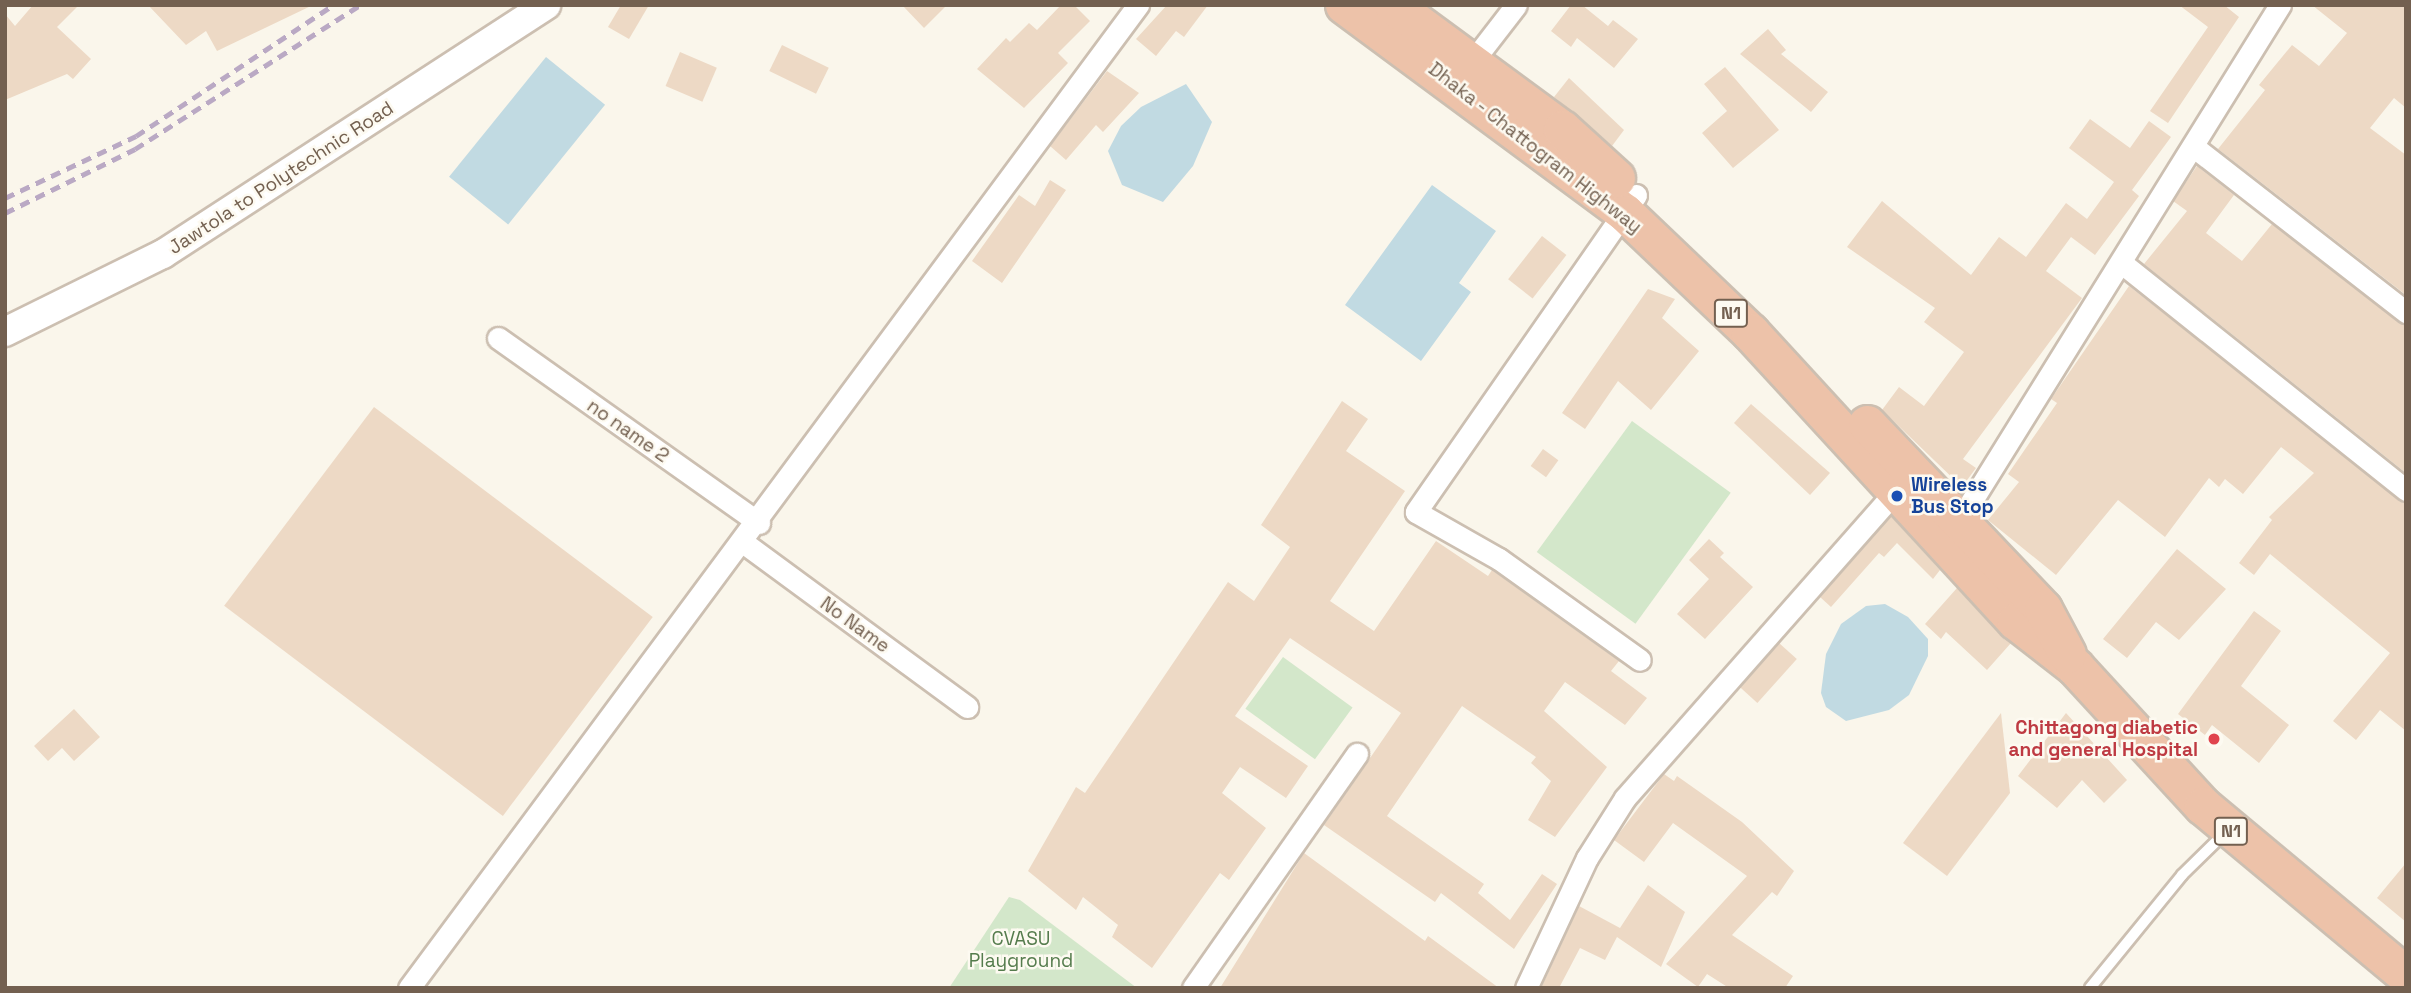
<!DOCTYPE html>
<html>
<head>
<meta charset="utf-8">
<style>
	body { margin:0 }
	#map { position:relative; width:2411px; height:993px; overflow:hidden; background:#faf6eb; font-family:"Space Grotesk",sans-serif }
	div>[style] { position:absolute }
	.green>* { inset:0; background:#d3e7ca; transform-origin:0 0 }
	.water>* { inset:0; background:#c1dae2; transform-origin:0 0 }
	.building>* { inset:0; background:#edd9c5; transform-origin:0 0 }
	.roads { filter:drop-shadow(2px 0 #ccbfb1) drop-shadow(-2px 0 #ccbfb1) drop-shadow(0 2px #ccbfb1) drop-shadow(0 -2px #ccbfb1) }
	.lane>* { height:10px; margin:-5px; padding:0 5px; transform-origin:5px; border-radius:5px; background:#fff }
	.street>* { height:21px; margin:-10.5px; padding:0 10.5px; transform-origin:10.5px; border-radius:10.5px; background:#fff }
	.secondary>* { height:28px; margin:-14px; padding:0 14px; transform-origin:14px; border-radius:14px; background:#fff }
	.highway>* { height:37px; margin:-18.5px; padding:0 18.5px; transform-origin:18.5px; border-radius:18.5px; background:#edc2a9 }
	.rail>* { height:5px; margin-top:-2.5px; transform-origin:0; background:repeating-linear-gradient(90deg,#baa9c4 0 10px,transparent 0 17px) }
	.dots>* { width:19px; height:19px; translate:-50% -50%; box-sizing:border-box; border:4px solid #fdfaf1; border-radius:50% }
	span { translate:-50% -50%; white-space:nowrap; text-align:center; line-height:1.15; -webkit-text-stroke:5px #fdfaf1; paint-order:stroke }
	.shield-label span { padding:2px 5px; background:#fdfaf1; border:2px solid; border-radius:5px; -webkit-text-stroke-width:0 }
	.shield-label { font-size:18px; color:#736050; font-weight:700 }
	.street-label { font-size:19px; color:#736050 }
	.transit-label { font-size:19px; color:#164399; font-weight:700 }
	.left { translate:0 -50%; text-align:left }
	.health-label { font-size:19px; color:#be3a42; font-weight:700 }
	.right { translate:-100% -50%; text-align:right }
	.park-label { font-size:19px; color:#557c4d }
	.frame { position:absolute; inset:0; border:7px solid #736050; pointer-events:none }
</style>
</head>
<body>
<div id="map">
	<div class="green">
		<div style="left:1632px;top:421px;width:122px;height:162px;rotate:36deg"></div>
		<div style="left:1283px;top:657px;width:86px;height:64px;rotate:36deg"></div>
		<div style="clip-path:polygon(1009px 897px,1020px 900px,1137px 988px,949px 988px)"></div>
	</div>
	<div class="water">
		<div style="left:546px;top:57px;width:76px;height:154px;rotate:39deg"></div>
		<div style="clip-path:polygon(1186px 84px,1212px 122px,1193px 166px,1163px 202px,1122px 185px,1108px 151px,1121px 126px,1141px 107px)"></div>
		<div style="clip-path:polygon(1432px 185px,1496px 231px,1459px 283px,1471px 292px,1421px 361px,1345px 305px)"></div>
		<div style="clip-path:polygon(1885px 604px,1908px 617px,1928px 639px,1928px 656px,1909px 695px,1889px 710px,1846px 721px,1826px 707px,1821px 693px,1826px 654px,1841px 624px,1866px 606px)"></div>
	</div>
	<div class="building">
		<div style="clip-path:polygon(33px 5px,79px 5px,57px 27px,91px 59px,73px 79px,67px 74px,5px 100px,5px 14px,15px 26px)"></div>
		<div style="clip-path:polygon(148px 5px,313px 5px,217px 51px,206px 31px,186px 45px)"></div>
		<div style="clip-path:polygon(621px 5px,649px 5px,629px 39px,608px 27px)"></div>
		<div style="clip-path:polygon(902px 5px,947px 5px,924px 28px)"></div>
		<div style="clip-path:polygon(1061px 5px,1074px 5px,1090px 21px,1058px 53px,1068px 63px,1024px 108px,977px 69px,1006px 38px,1010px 42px,1029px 23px,1037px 30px)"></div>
		<div style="clip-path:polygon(1167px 5px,1208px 5px,1184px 37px,1176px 31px,1156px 56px,1136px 39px)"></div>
		<div style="clip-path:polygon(1571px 5px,1582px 5px,1608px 26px,1613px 20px,1638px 39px,1614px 68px,1577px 38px,1571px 47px,1551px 31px)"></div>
		<div style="clip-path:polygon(2179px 5px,2224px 5px,2239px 17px,2168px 123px,2150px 111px,2208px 27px)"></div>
		<div style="clip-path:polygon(2312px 5px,2406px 5px,2406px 108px,2394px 98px,2370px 128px,2406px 155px,2406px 295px,2218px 149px,2265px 90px,2259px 85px,2292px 45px,2319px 66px,2347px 33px)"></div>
		<div style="clip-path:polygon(1768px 29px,1786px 50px,1781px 54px,1828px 92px,1811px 112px,1740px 54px)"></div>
		<div style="left:782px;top:45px;width:52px;height:29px;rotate:26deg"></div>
		<div style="left:680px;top:52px;width:40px;height:37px;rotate:23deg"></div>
		<div style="clip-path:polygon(1725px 67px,1779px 130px,1733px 168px,1702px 133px,1727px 111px,1704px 84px)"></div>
		<div style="clip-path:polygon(1107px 71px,1139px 93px,1103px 132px,1096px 125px,1066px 160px,1050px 146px)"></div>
		<div style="clip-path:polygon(1569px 78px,1624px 130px,1612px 146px,1554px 97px)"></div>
		<div style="clip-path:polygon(2090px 119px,2130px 148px,2149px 121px,2171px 137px,2132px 190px,2139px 196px,2095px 255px,2071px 237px,2046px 271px,2082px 298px,1963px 459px,1976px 468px,1962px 487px,1882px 410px,1899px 387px,1924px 406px,1964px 352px,1924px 322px,1935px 308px,1847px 247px,1882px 201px,1971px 275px,1999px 237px,2026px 257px,2066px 203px,2087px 219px,2114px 182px,2069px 148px)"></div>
		<div style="clip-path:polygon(2197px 166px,2234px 195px,2206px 233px,2242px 261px,2272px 224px,2406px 325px,2406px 473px,2144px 264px,2187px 211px,2173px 201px)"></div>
		<div style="clip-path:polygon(1050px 180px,1066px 190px,1002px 283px,972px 261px,1019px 195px,1035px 206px)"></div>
		<div style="left:1542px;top:236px;width:31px;height:55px;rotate:38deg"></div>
		<div style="clip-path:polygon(2129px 286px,2406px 503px,2406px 731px,2380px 710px,2356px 740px,2333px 721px,2390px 653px,2270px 554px,2254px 575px,2239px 563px,2272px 520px,2269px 517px,2314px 473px,2281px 447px,2243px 494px,2225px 479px,2219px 487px,2209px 478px,2165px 537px,2118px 500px,2056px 575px,1988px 520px,2019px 482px,2008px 474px,2057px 403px,2051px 399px)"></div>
		<div style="clip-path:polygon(1648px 289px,1675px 299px,1662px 318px,1699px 351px,1651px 410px,1618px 381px,1585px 429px,1562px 413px)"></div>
		<div style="clip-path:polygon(1342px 401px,1368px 419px,1346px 451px,1405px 491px,1330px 601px,1374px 631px,1436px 541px,1488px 576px,1492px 570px,1619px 661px,1611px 671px,1647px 698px,1625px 725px,1565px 682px,1544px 711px,1607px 767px,1555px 837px,1528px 820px,1551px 781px,1531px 763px,1536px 757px,1462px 706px,1387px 816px,1484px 884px,1478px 893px,1510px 920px,1542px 874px,1557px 884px,1514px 949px,1441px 893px,1435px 902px,1324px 825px,1401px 713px,1290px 638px,1235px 716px,1308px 766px,1286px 798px,1240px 767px,1222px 793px,1266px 828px,1229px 880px,1220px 873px,1152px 968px,1112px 937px,1118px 925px,1083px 897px,1076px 910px,1028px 871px,1076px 787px,1085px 793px,1228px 582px,1254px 601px,1290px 547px,1261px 525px)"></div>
		<div style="clip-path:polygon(1751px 404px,1830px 473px,1810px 495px,1734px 423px)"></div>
		<div style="left:374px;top:407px;width:349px;height:249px;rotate:37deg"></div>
		<div style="left:1543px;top:449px;width:19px;height:21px;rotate:36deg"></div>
		<div style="clip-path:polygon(1891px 516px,1940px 570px,1933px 579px,1897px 543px,1884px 557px,1879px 553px,1831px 607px,1820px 597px)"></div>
		<div style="clip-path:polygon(1709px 539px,1724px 553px,1720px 557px,1753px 587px,1705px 639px,1677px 614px,1709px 579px,1689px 560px)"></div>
		<div style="clip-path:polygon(2177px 549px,2226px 589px,2179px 640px,2156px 622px,2127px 658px,2103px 639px)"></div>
		<div style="clip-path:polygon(1957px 588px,2011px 643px,1987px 670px,1946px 632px,1941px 639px,1925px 624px)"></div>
		<div style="clip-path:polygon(2254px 611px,2281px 631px,2241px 686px,2289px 725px,2259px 763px,2212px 725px,2205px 735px,2178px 714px)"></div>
		<div style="left:1779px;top:643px;width:24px;height:59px;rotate:42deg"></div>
		<div style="clip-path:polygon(74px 709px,100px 737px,74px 761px,62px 748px,48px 761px,34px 746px)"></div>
		<div style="clip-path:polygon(2001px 713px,2010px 793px,1947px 876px,1903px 843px)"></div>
		<div style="clip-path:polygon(2066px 713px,2127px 780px,2104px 803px,2082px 780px,2057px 808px,2018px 776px)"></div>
		<div style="clip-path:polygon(1664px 774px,1674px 781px,1677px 776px,1742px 822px,1794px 871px,1777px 896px,1772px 892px,1732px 935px,1793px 976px,1785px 988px,1729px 988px,1707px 974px,1698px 987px,1666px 964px,1747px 876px,1673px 823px,1644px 862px,1614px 840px)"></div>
		<div style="clip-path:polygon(1304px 853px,1425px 941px,1428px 936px,1499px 988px,1220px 988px)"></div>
		<div style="clip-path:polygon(2406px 863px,2406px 922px,2377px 898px)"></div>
		<div style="clip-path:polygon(1648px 885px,1685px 912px,1661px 967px,1617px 937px,1605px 960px,1580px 948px,1559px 988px,1541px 988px,1579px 906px,1620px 928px)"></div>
	</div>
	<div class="roads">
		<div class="lane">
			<div style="left:2090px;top:988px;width:146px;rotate:-50.8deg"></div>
			<div style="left:2182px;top:875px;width:63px;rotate:-44.4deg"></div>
		</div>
		<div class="street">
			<div style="left:1465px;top:71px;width:83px;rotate:-52.3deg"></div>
			<div style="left:2194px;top:147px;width:269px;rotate:37.9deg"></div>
			<div style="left:1636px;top:195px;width:386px;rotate:124.8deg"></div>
			<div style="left:1416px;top:512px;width:95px;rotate:29.5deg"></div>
			<div style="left:1499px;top:559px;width:173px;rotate:35.6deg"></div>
			<div style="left:2123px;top:264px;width:362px;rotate:38.6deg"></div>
			<div style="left:498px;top:338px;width:320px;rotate:35.3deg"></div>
			<div style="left:1961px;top:518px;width:604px;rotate:-58.13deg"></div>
			<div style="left:744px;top:543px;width:277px;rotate:36.3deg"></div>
			<div style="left:409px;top:988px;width:1224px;rotate:-53.44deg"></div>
			<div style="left:1193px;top:988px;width:286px;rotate:-55deg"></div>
			<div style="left:1526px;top:988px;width:144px;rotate:-64.9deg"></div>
			<div style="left:1587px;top:858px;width:71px;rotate:-57.7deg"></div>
			<div style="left:1625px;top:798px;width:409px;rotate:-48.6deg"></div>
		</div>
		<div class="secondary">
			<div style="left:5px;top:332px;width:176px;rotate:-26.3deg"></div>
			<div style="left:163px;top:254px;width:457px;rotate:-33deg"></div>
		</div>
		<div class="highway">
			<div style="left:1344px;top:5px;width:350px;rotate:36.5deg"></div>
			<div style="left:1625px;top:213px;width:173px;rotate:43.6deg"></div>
			<div style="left:1750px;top:332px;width:393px;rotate:47.4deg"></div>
			<div style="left:2016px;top:621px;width:75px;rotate:37.9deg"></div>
			<div style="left:2075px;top:667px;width:189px;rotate:47.4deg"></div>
			<div style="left:2203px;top:806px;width:264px;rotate:39.8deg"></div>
			<div style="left:1393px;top:5px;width:210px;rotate:36.3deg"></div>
			<div style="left:1562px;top:129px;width:73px;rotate:42.2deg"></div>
			<div style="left:1867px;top:424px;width:255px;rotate:46.4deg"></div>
			<div style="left:2043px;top:609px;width:51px;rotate:61.9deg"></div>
		</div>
	</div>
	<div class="rail">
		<div style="left:5px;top:198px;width:145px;rotate:-25.3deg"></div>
		<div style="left:136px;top:136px;width:237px;rotate:-33.6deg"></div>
		<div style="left:5px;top:213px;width:145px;rotate:-26.2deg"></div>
		<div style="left:135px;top:149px;width:267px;rotate:-32.6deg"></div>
	</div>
	<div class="dots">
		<div style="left:1897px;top:496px;background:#1a4fb4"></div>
		<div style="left:2214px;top:739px;background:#e0444e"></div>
	</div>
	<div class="shield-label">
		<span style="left:1731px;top:313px">N1</span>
		<span style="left:2231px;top:831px">N1</span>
	</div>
	<div class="street-label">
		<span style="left:1535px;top:148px;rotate:38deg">Dhaka - Chattogram Highway</span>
		<span style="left:281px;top:178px;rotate:-33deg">Jawtola to Polytechnic Road</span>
		<span style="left:628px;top:431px;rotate:35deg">no name 2</span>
		<span style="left:855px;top:625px;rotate:36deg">No Name</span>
	</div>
	<div class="transit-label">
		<span class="left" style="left:1911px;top:496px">Wireless<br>Bus Stop</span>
	</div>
	<div class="health-label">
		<span class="right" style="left:2198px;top:739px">Chittagong diabetic<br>and general Hospital</span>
	</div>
	<div class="park-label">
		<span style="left:1021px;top:950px">CVASU<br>Playground</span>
	</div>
	<div class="frame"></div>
</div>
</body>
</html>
